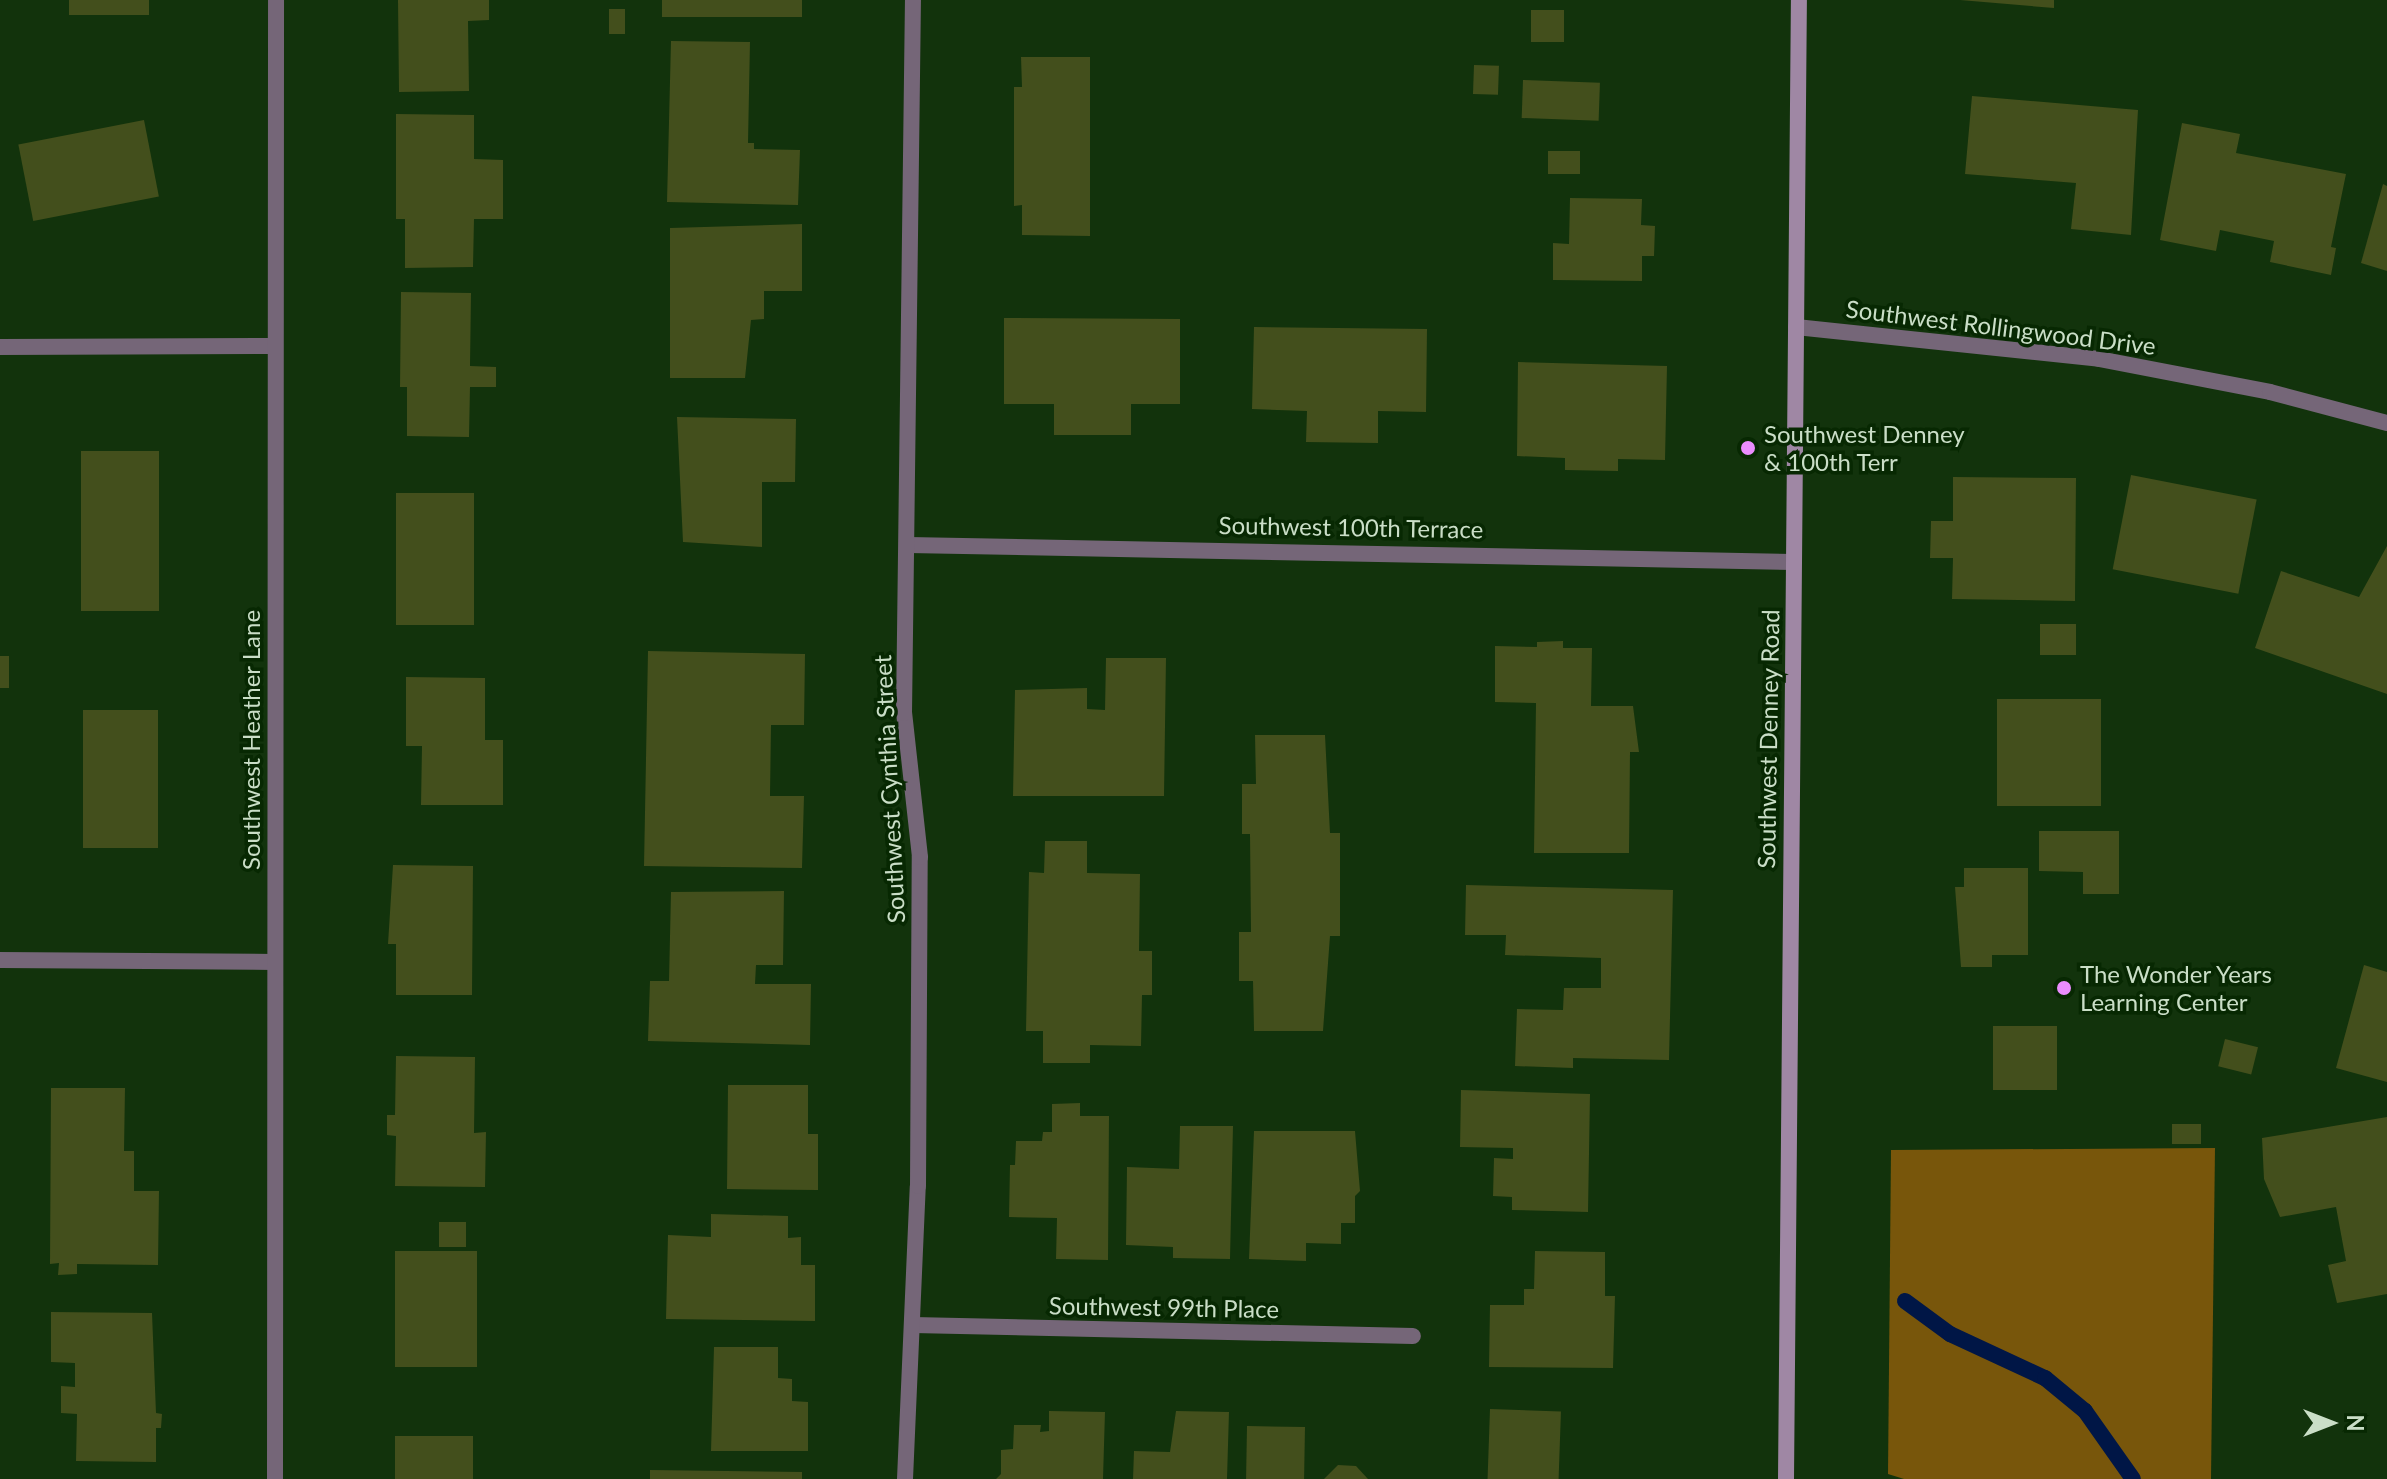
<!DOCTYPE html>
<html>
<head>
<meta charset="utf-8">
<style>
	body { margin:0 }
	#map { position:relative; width:2387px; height:1479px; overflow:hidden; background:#12330c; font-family:Lato,sans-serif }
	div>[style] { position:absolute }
	.forest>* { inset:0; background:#78560b }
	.stream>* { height:16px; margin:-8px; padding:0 8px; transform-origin:8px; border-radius:8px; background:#001646 }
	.building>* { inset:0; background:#434f1c; transform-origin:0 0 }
	.street>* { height:16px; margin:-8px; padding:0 8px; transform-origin:8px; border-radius:8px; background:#756678 }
	.secondary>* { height:16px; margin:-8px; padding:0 8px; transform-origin:8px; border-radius:8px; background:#9f87a4 }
	.dots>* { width:22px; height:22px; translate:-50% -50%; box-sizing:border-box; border:4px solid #072802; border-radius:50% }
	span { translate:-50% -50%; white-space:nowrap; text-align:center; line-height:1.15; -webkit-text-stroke:7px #072802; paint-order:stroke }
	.street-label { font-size:24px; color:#cadec7 }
	.poi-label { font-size:24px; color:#cadec7 }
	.left { translate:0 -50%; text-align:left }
	.north { position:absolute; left:2291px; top:1383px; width:80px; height:80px; -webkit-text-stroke:6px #072802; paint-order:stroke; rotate:90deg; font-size:22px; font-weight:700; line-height:32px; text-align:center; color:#cadec7 }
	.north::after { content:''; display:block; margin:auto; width:28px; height:36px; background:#cadec7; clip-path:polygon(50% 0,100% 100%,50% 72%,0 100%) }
</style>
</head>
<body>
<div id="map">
	<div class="forest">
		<div style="clip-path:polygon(2215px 1148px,2211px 1479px,1904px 1479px,1888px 1474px,1891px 1150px)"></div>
	</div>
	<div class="stream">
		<div style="left:1905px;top:1301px;width:56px;rotate:36.3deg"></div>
		<div style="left:1950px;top:1334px;width:105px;rotate:24.9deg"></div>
		<div style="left:2045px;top:1378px;width:52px;rotate:39.5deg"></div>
		<div style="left:2085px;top:1411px;width:83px;rotate:54.8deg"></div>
	</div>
	<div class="building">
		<div style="left:69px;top:0;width:80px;height:15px"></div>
		<div style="clip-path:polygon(398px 0,489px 0,489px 20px,468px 21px,469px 91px,399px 92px)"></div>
		<div style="left:662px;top:0;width:140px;height:17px"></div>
		<div style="clip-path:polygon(1960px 0,2054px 0,2054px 8px)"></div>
		<div style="left:609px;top:9px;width:16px;height:25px"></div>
		<div style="left:1531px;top:10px;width:33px;height:32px"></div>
		<div style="clip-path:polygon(671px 41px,750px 42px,748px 143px,754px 143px,754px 149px,800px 150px,798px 205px,667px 202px)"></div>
		<div style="clip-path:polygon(1021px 57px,1090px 57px,1090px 236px,1022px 235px,1022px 205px,1014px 206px,1014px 87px,1022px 87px)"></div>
		<div style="left:1474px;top:65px;width:25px;height:29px;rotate:2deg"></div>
		<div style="left:1523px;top:80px;width:77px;height:38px;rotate:2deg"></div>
		<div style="clip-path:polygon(1972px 96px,2138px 110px,2131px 235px,2071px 229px,2076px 183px,1965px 174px)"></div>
		<div style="clip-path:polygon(396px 114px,474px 115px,474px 159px,503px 160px,503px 219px,474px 219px,473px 267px,405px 268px,405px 219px,396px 219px)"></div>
		<div style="left:144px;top:120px;width:78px;height:128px;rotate:79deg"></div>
		<div style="clip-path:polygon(2182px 123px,2240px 134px,2236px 153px,2346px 174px,2331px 247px,2336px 248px,2331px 275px,2270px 262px,2274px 241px,2220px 230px,2216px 251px,2160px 240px)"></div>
		<div style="left:1548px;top:151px;width:32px;height:23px"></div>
		<div style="clip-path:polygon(2383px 184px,2387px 186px,2387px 271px,2361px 263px)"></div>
		<div style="clip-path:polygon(1570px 198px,1642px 199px,1641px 225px,1655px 226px,1654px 256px,1642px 256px,1642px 281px,1553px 280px,1553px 243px,1569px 244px)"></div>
		<div style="clip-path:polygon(802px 224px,802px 291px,764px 291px,764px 319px,751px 320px,745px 378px,670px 378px,670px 228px)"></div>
		<div style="clip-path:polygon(401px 292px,471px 293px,470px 366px,496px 367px,496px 387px,470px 387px,469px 437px,407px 436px,407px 387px,400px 387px)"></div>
		<div style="clip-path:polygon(1004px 318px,1180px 319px,1180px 404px,1131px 404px,1131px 435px,1054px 435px,1054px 404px,1004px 404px)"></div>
		<div style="clip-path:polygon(1254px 327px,1427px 329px,1426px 412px,1378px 411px,1378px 443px,1306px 442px,1307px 411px,1252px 409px)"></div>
		<div style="clip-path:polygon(1518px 362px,1667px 366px,1665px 460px,1618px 459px,1618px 471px,1565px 470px,1565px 458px,1517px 456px)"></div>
		<div style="clip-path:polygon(677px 417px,796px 419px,795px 482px,762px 482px,762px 547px,683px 542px)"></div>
		<div style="left:81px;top:451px;width:78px;height:160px"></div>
		<div style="left:2131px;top:475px;width:128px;height:96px;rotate:11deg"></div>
		<div style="clip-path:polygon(1953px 477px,2076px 478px,2075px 601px,1952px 599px,1953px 558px,1930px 558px,1931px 521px,1953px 521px)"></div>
		<div style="left:396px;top:493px;width:78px;height:132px"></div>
		<div style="clip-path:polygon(2387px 546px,2387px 694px,2255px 648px,2281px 571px,2359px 597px)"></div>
		<div style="left:2040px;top:624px;width:36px;height:31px"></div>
		<div style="clip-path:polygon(1563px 641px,1563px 648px,1592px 648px,1591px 706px,1633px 706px,1639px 752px,1630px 752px,1629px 853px,1534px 853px,1536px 703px,1495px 702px,1495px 646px,1537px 647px,1537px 642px)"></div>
		<div style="clip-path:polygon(648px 651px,805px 654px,804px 725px,771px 725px,770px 796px,804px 796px,802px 868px,644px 866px)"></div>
		<div style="left:0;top:656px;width:9px;height:32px"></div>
		<div style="clip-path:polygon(1106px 658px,1166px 658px,1164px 796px,1013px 796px,1015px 690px,1087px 688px,1087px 709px,1105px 710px)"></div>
		<div style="clip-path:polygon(406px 677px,485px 678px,485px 740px,503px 740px,503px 805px,421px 805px,422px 746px,406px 746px)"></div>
		<div style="left:1997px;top:699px;width:104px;height:107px"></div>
		<div style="left:83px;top:710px;width:75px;height:138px"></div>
		<div style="clip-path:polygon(1255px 735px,1325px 735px,1330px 833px,1340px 833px,1340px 936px,1330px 936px,1323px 1031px,1254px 1031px,1253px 981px,1239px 981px,1239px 932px,1251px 932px,1250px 834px,1242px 834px,1242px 784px,1256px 784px)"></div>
		<div style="clip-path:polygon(2039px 831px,2119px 831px,2119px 894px,2083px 894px,2083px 872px,2039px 871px)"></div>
		<div style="clip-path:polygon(1045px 841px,1087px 841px,1087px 873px,1140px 874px,1139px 951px,1152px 951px,1152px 995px,1142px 995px,1141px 1046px,1090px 1045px,1090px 1063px,1043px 1063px,1043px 1031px,1026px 1031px,1029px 872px,1044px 873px)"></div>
		<div style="clip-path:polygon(393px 865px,473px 866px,472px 995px,396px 995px,396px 944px,388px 944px)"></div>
		<div style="clip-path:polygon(1964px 868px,2028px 868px,2028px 955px,1992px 955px,1992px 967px,1961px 967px,1955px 887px,1964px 887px)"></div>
		<div style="clip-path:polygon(1466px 885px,1673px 890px,1669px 1060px,1573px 1058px,1573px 1068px,1515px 1066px,1517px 1009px,1563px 1010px,1564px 988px,1601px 988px,1601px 958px,1505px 955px,1506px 935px,1465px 935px)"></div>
		<div style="clip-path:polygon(784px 891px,783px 965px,756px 965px,755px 984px,811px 984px,810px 1045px,648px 1041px,650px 981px,669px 981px,671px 892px)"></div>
		<div style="clip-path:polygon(2364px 965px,2387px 972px,2387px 1082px,2336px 1068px)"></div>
		<div style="left:1993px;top:1026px;width:64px;height:64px"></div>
		<div style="left:2225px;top:1039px;width:34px;height:28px;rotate:14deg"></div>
		<div style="clip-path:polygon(396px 1056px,475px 1057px,474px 1133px,486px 1132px,485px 1187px,395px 1186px,396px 1136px,387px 1135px,387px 1115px,395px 1115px)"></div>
		<div style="clip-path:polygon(728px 1085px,808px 1085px,808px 1134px,818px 1134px,818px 1190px,727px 1189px)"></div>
		<div style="clip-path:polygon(51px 1088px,125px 1088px,124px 1151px,134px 1151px,134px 1191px,159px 1191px,158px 1265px,77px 1264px,77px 1274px,58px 1275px,59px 1263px,50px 1264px)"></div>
		<div style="clip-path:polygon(1461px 1090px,1590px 1094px,1588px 1212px,1512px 1210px,1512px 1197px,1493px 1196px,1494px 1158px,1513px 1159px,1513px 1148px,1460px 1147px)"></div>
		<div style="clip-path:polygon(1080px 1103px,1080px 1116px,1109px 1116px,1108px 1260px,1056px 1259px,1057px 1218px,1009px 1217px,1010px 1165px,1015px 1165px,1016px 1141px,1042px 1141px,1043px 1132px,1052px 1132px,1052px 1104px)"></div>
		<div style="clip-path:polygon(2387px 1117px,2387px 1294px,2337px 1303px,2328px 1265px,2346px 1261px,2336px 1207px,2280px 1217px,2264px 1179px,2262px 1138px)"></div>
		<div style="left:2172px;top:1124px;width:29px;height:20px"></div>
		<div style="clip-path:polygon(1180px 1126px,1233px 1126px,1230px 1259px,1173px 1258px,1173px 1247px,1126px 1245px,1127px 1167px,1179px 1169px)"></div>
		<div style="clip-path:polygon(1254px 1131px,1355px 1131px,1360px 1191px,1355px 1196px,1355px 1223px,1341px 1223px,1341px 1244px,1306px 1243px,1306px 1261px,1249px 1259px)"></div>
		<div style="clip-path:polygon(711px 1214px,788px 1216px,788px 1238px,801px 1237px,801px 1265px,815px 1265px,815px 1321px,666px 1319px,668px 1235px,711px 1237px)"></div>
		<div style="left:439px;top:1222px;width:27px;height:25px"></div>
		<div style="left:395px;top:1251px;width:82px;height:116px"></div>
		<div style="clip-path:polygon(1535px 1251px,1605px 1252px,1605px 1296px,1615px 1296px,1613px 1368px,1489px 1367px,1490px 1305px,1524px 1305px,1524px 1289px,1534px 1289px)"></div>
		<div style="clip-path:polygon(51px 1312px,152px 1313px,156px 1413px,162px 1414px,161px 1428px,156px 1428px,156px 1462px,76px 1461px,77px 1414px,61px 1413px,61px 1386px,75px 1387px,75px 1363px,51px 1362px)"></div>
		<div style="clip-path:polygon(714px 1347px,778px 1347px,778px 1378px,792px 1379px,792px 1401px,808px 1402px,808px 1451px,711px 1451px)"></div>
		<div style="left:1490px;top:1409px;width:71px;height:70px;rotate:2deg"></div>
		<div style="clip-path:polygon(1049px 1411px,1105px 1412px,1103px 1479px,996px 1479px,1001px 1474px,1001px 1450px,1013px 1449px,1014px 1425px,1041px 1425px,1040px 1432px,1049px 1431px)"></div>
		<div style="clip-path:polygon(1176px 1411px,1229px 1412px,1227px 1479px,1133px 1479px,1134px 1451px,1170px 1452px)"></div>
		<div style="left:1247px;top:1426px;width:58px;height:53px;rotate:1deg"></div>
		<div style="left:395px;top:1436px;width:78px;height:43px"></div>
		<div style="clip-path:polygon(1338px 1465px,1356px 1466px,1368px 1479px,1324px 1479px)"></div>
		<div style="clip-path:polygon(650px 1470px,802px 1472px,802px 1479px,650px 1479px)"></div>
	</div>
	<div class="street">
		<div style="left:1796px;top:327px;width:305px;rotate:6deg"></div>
		<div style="left:2099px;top:359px;width:174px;rotate:10.9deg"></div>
		<div style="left:2270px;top:392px;width:121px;rotate:14.8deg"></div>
		<div style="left:0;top:347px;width:274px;rotate:-0.2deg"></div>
		<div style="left:908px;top:545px;width:886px;rotate:1.1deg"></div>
		<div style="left:0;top:960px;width:275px;rotate:0.4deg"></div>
		<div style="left:913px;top:1325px;width:500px;rotate:1.26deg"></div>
		<div style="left:275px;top:1479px;width:1479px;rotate:-89.96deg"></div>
		<div style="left:905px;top:1479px;width:293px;rotate:-87.5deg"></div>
		<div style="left:918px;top:1186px;width:329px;rotate:-89.7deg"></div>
		<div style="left:920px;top:857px;width:145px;rotate:-96.3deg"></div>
		<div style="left:904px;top:713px;width:713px;rotate:-89.28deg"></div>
	</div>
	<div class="secondary">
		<div style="left:1786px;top:1479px;width:1479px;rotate:-89.5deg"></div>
	</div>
	<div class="dots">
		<div style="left:1748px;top:448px;background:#ea8dfd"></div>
		<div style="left:2064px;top:988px;background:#ea8dfd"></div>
	</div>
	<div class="street-label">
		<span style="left:2001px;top:327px;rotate:7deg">Southwest Rollingwood Drive</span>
		<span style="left:1351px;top:527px;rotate:1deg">Southwest 100th Terrace</span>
		<span style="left:1768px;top:739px;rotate:-89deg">Southwest Denney Road</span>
		<span style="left:251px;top:740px;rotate:-90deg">Southwest Heather Lane</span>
		<span style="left:889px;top:789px;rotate:-93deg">Southwest Cynthia Street</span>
		<span style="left:1164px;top:1307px;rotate:1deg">Southwest 99th Place</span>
	</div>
	<div class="poi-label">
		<span class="left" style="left:1764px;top:448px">Southwest Denney<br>&amp; 100th Terr</span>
		<span class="left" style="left:2080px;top:988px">The Wonder Years<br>Learning Center</span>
	</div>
	<div class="north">N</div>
</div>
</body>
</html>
